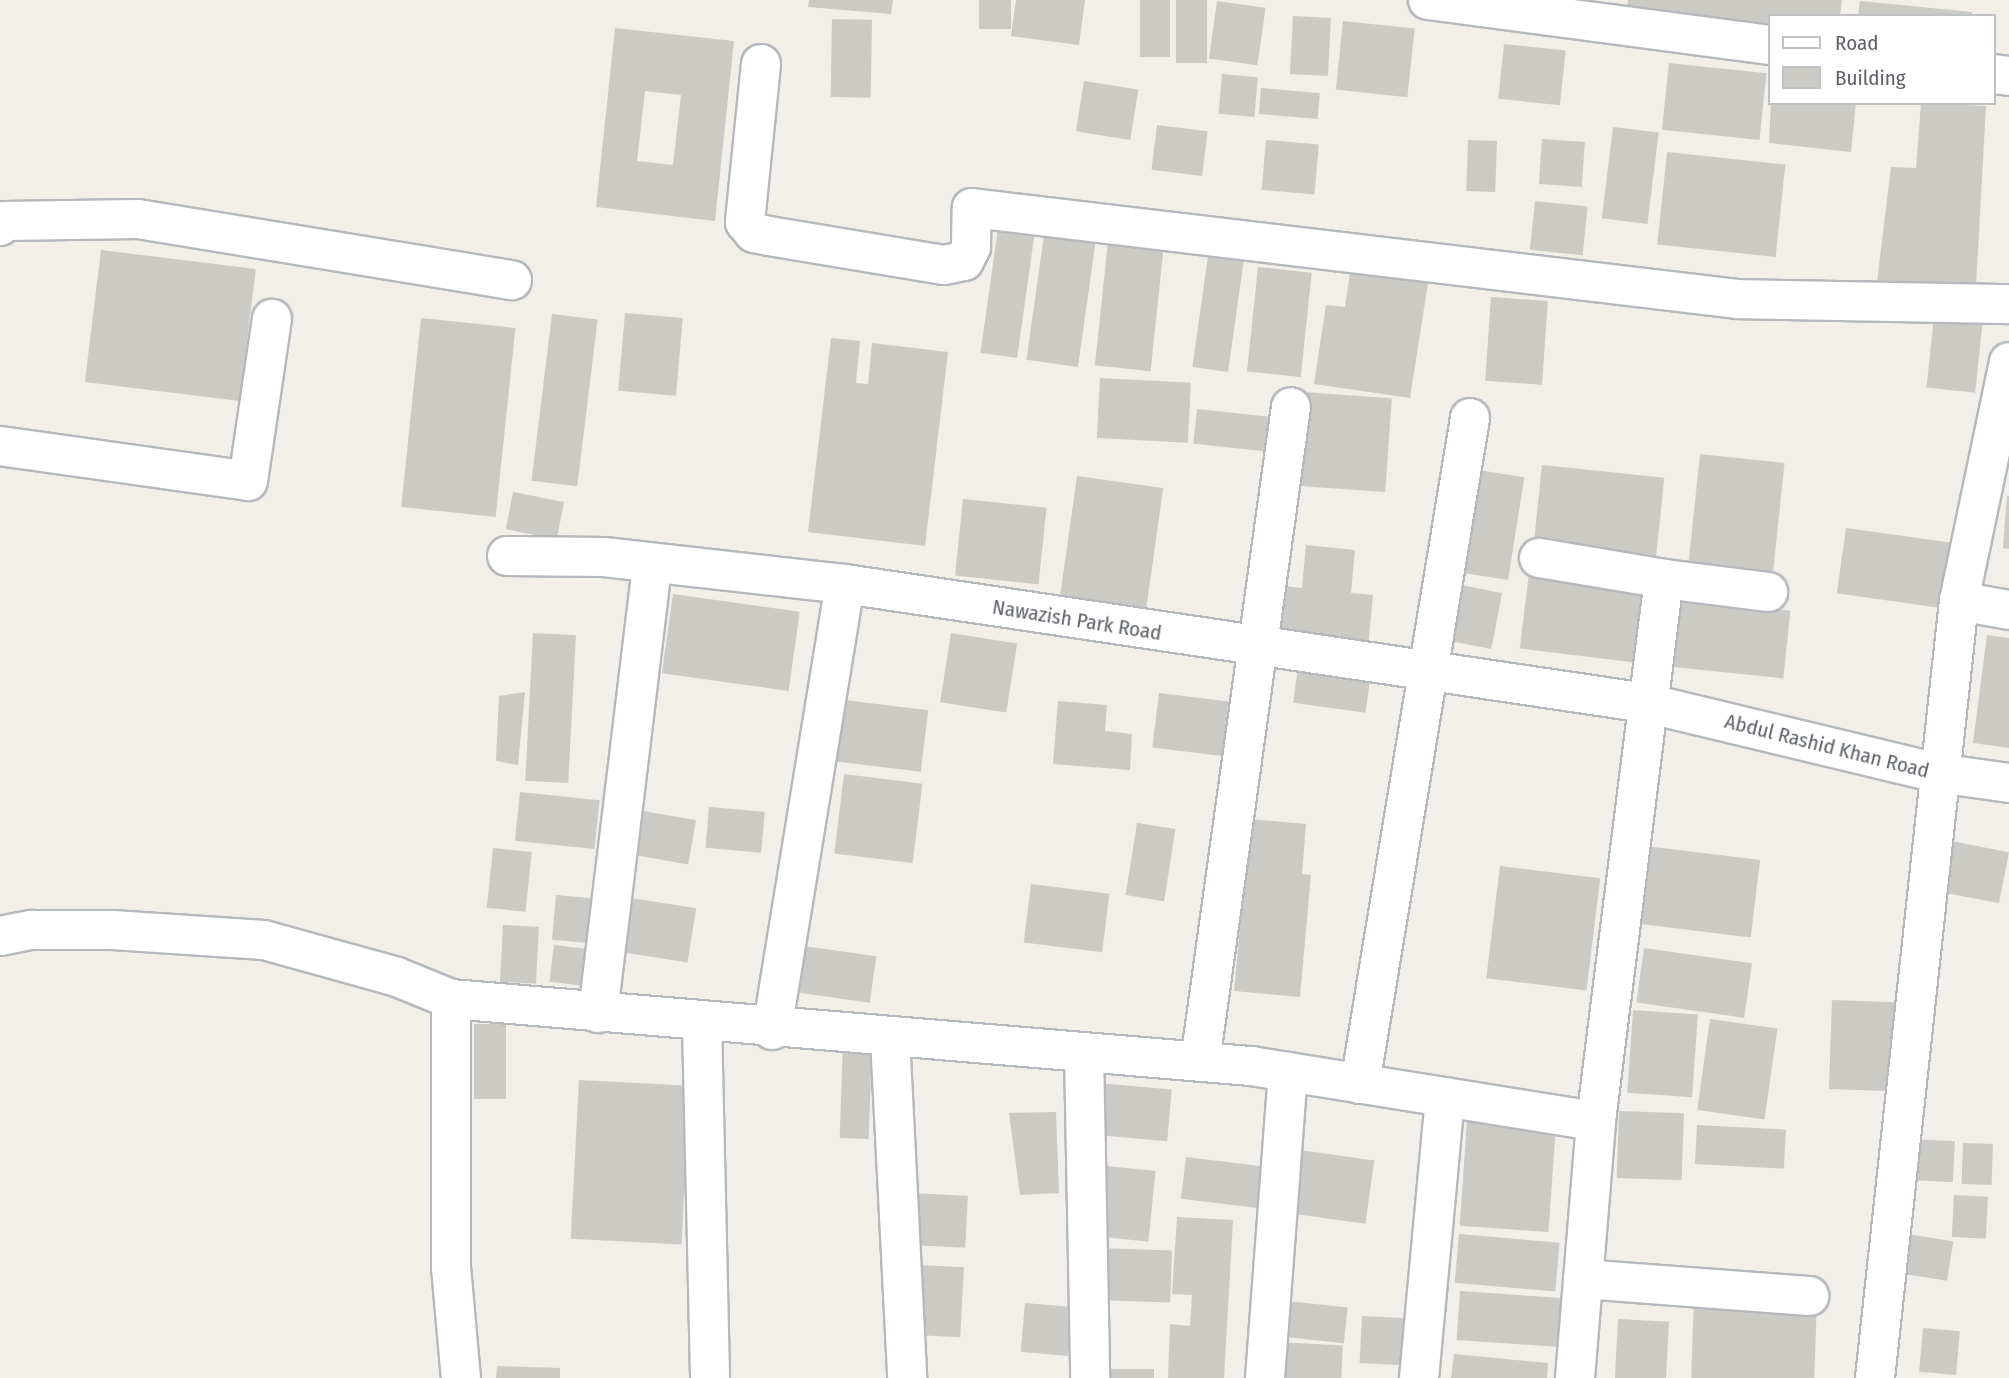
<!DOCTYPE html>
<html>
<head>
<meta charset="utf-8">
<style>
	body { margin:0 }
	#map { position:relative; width:2009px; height:1378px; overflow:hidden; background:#f1efe8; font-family:"Fira Sans Condensed",sans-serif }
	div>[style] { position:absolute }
	.building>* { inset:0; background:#cccac5; transform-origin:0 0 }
	.roads { filter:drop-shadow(2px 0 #b5b8bc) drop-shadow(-2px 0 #b5b8bc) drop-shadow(0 2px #b5b8bc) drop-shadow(0 -2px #b5b8bc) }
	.minor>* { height:38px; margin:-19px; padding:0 19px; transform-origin:19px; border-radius:19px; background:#fff }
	span { translate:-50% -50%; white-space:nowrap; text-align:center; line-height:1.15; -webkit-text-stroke:5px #fff; paint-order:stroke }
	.street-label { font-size:21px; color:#5f6368 }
	.legend { position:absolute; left:1768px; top:14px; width:228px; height:91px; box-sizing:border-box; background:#fff; border:2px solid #bfc1c3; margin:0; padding:9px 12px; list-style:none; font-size:21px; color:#5f6368 }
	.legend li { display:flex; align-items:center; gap:14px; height:35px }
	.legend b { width:35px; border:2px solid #bfc1c3 }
</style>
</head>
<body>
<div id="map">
	<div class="building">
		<div style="clip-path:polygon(809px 0,893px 0,891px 14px,808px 7px)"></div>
		<div style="left:979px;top:0;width:32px;height:29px"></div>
		<div style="clip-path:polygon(1016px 0,1085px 0,1079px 45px,1011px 36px)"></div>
		<div style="left:1140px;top:0;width:30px;height:57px"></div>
		<div style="left:1176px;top:0;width:31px;height:63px"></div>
		<div style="clip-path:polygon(1628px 0,1842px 0,1840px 16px,1769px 16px,1769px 33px,1626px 13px)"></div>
		<div style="left:1217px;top:1px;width:49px;height:58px;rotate:8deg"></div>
		<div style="clip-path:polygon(1860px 1px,1972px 12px,1972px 16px,1858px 16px)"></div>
		<div style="left:1293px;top:16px;width:38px;height:58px;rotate:3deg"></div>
		<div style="left:832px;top:19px;width:40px;height:78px;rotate:1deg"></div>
		<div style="left:1343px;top:21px;width:72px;height:69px;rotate:6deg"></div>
		<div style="clip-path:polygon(evenodd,615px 28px,734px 41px,715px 221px,596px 207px,615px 28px,645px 91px,681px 95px,673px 165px,637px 161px,645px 91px)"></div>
		<div style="left:1504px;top:44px;width:62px;height:55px;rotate:6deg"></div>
		<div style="left:1669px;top:63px;width:98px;height:67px;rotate:6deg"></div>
		<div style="left:1222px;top:74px;width:36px;height:40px;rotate:5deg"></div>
		<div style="left:1084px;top:81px;width:55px;height:51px;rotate:9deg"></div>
		<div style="left:1261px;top:88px;width:59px;height:26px;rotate:5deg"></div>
		<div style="clip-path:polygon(1771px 103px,1856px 103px,1851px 152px,1769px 143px)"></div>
		<div style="clip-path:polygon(1921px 103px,1986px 106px,1976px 287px,1877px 282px,1891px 167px,1916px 168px)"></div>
		<div style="left:1157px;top:125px;width:51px;height:45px;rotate:7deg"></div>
		<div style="left:1613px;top:127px;width:46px;height:92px;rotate:7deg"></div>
		<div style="left:1542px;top:139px;width:43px;height:45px;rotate:4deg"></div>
		<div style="left:1266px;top:140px;width:53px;height:50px;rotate:5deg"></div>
		<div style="left:1468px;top:140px;width:29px;height:51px;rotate:2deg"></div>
		<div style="left:1667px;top:152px;width:119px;height:93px;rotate:6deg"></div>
		<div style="left:1535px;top:201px;width:53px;height:49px;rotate:6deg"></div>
		<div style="left:998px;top:228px;width:37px;height:126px;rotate:8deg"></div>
		<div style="left:1044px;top:235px;width:52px;height:126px;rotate:8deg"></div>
		<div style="left:1108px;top:241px;width:56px;height:125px;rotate:6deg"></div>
		<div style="left:101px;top:250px;width:156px;height:133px;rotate:7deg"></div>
		<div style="left:1208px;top:256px;width:36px;height:112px;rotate:8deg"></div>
		<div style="left:1258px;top:267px;width:54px;height:105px;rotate:6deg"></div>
		<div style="clip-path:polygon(1350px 272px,1428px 283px,1410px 398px,1314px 384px,1326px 305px,1345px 307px)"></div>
		<div style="left:1491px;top:297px;width:57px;height:84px;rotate:4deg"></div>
		<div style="left:625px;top:313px;width:58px;height:78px;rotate:5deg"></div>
		<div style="left:552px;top:314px;width:46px;height:168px;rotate:7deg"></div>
		<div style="left:1934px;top:316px;width:49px;height:72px;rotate:6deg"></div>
		<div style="left:421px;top:318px;width:95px;height:190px;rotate:6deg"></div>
		<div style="clip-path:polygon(831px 338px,860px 341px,856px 383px,868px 384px,872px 343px,948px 352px,925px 546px,808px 532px)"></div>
		<div style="left:1100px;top:378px;width:91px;height:60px;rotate:3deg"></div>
		<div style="left:1303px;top:392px;width:89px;height:94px;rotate:4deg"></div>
		<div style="left:1197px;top:409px;width:79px;height:35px;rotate:6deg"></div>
		<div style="left:1700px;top:454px;width:85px;height:123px;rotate:6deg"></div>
		<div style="left:1542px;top:465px;width:123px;height:80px;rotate:6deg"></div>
		<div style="left:1472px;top:469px;width:53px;height:104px;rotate:9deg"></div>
		<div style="left:1077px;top:476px;width:87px;height:126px;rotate:8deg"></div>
		<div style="left:513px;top:492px;width:52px;height:38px;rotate:11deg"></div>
		<div style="clip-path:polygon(2007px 496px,2009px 496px,2009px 549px,2003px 548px)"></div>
		<div style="left:963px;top:499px;width:84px;height:77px;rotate:6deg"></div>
		<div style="left:1846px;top:528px;width:105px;height:66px;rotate:8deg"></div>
		<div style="clip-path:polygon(1306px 545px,1355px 550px,1351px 593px,1373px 595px,1368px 648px,1279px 639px,1284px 586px,1302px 588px)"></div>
		<div style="left:1529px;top:573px;width:124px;height:76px;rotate:7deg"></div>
		<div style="left:1456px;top:584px;width:47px;height:57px;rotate:11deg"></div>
		<div style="left:673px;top:594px;width:128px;height:80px;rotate:8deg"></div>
		<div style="left:1678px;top:599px;width:113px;height:68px;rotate:6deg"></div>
		<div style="left:533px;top:633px;width:43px;height:148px;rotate:3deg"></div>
		<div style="left:951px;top:633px;width:67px;height:70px;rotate:9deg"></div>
		<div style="clip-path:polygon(1987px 635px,2009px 638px,2009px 748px,1973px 743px)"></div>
		<div style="left:1298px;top:668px;width:73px;height:35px;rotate:8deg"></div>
		<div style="clip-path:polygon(525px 692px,518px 765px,496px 761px,499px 696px)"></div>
		<div style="left:1159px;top:693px;width:70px;height:55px;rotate:7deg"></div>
		<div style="left:836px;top:699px;width:93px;height:62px;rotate:7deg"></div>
		<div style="clip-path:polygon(1058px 701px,1107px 705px,1105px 731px,1132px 734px,1130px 770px,1053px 764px)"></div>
		<div style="left:844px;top:774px;width:79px;height:80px;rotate:7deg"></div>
		<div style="left:520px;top:792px;width:80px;height:49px;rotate:6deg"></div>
		<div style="left:709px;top:807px;width:56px;height:41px;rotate:5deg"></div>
		<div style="left:632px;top:809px;width:65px;height:45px;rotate:10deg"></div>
		<div style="clip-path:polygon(1250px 819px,1306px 824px,1302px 874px,1311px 875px,1300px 997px,1234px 991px)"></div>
		<div style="left:1137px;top:823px;width:39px;height:73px;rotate:9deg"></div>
		<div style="left:1951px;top:841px;width:59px;height:52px;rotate:11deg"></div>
		<div style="left:1646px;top:846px;width:115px;height:78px;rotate:7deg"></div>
		<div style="left:493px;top:848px;width:39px;height:60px;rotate:6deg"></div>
		<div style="left:1500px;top:866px;width:101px;height:113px;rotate:7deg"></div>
		<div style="left:1031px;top:884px;width:79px;height:59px;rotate:7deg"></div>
		<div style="left:556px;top:895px;width:42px;height:45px;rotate:5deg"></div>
		<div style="left:625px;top:897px;width:72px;height:55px;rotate:9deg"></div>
		<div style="left:503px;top:925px;width:36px;height:57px;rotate:3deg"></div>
		<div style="left:554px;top:945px;width:46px;height:37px;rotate:7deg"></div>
		<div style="left:804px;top:946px;width:73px;height:47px;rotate:8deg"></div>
		<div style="left:1644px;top:948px;width:109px;height:55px;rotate:8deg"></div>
		<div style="left:1832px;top:1000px;width:70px;height:89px;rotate:2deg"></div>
		<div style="left:1633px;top:1010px;width:65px;height:83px;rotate:4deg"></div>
		<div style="left:1710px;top:1019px;width:68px;height:92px;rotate:8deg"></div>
		<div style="left:474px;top:1024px;width:32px;height:75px"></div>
		<div style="left:843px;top:1043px;width:29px;height:95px;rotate:2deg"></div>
		<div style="left:579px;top:1080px;width:111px;height:159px;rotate:3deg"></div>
		<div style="left:1098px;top:1083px;width:74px;height:52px;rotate:5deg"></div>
		<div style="left:1619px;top:1111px;width:65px;height:67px;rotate:2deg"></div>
		<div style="clip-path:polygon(1056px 1112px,1059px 1193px,1020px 1195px,1009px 1113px)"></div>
		<div style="left:1467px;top:1121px;width:89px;height:105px;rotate:4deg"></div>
		<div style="left:1697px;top:1125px;width:89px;height:39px;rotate:3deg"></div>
		<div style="left:1910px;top:1139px;width:45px;height:41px;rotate:3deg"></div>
		<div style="left:1963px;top:1143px;width:30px;height:41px;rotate:2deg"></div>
		<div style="left:1300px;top:1150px;width:75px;height:64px;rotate:8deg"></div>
		<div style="left:1186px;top:1157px;width:94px;height:42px;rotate:7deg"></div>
		<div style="left:1098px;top:1165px;width:58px;height:71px;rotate:6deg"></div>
		<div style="left:913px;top:1193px;width:55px;height:52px;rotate:3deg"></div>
		<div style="left:1954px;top:1195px;width:34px;height:42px;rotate:3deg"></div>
		<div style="clip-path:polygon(1177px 1217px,1233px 1220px,1224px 1378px,1168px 1378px,1170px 1324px,1190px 1326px,1192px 1295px,1172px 1294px)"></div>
		<div style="left:1901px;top:1233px;width:53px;height:40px;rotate:9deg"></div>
		<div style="left:1459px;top:1234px;width:101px;height:49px;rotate:5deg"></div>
		<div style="left:1097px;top:1248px;width:75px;height:52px;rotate:2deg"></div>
		<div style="left:920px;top:1265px;width:44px;height:70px;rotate:3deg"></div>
		<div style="left:1460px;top:1291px;width:111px;height:49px;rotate:4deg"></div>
		<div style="left:1694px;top:1297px;width:123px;height:81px;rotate:2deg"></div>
		<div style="left:1287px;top:1301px;width:61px;height:36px;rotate:6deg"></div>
		<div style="left:1025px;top:1303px;width:47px;height:49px;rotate:5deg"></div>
		<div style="left:1362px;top:1316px;width:54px;height:47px;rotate:3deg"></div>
		<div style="left:1618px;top:1319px;width:51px;height:59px;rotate:3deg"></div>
		<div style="left:1923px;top:1328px;width:37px;height:44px;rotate:5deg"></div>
		<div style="left:1278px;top:1342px;width:65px;height:36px;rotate:3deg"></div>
		<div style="clip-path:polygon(1454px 1354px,1548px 1363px,1547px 1378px,1451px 1378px)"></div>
		<div style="clip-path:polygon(497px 1366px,560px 1368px,560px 1378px,496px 1378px)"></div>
		<div style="left:1154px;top:1369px;width:9px;height:49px;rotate:90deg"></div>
	</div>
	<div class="roads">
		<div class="minor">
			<div style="left:1428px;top:0;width:344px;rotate:7.5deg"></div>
			<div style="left:761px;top:64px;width:159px;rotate:95.8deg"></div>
			<div style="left:745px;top:222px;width:14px;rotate:51deg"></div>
			<div style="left:754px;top:233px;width:15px;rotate:11deg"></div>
			<div style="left:769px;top:236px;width:177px;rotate:9.4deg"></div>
			<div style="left:944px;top:265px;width:20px;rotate:-11deg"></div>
			<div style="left:964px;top:261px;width:16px;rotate:-63deg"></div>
			<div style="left:971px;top:247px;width:39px;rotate:-89deg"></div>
			<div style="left:972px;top:208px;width:770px;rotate:6.78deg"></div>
			<div style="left:1737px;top:299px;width:272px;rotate:1.1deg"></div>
			<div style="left:1993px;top:74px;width:16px;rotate:7deg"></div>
			<div style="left:0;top:226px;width:6px;rotate:-51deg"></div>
			<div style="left:4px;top:221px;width:134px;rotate:-0.9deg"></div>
			<div style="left:138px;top:219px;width:379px;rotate:9.3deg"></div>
			<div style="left:0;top:446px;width:250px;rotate:8deg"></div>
			<div style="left:248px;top:481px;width:164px;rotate:-81.6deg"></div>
			<div style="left:507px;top:556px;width:97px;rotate:0.6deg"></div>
			<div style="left:604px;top:557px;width:243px;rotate:6.4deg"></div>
			<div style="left:845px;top:584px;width:810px;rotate:8.45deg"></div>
			<div style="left:1646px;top:703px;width:300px;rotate:13.5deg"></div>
			<div style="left:1938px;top:773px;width:72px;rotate:8deg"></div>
			<div style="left:1539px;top:558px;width:127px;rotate:9.5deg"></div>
			<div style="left:1959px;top:601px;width:51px;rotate:10.2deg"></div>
			<div style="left:0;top:936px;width:33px;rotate:-11deg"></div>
			<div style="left:32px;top:930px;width:81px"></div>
			<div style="left:113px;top:930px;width:151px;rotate:3.8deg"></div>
			<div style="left:264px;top:940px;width:138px;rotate:15.5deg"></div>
			<div style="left:397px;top:977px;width:58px;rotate:22.2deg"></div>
			<div style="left:451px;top:999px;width:803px;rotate:4.79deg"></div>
			<div style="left:1251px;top:1066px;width:349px;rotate:9.1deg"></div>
			<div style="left:451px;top:999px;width:268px;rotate:90deg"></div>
			<div style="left:451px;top:1267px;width:111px;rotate:84.9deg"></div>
			<div style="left:598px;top:1013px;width:452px;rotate:-83.1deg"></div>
			<div style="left:702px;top:1023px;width:355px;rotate:88.7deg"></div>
			<div style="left:772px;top:1030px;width:452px;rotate:-80.7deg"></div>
			<div style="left:890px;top:1037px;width:341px;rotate:87.1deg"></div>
			<div style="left:1084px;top:1053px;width:325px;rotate:88.9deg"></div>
			<div style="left:1200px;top:1062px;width:661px;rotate:-82.09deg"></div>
			<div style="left:1360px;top:1084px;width:675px;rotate:-80.62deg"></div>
			<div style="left:1583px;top:1279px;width:227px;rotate:4.3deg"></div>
			<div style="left:1265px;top:1378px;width:307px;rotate:-85.7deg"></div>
			<div style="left:1419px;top:1378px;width:282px;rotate:-84.7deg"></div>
			<div style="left:1575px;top:1378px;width:258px;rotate:-85.3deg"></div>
			<div style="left:1596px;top:1121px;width:546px;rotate:-82.85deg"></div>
			<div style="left:1664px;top:579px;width:105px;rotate:7.1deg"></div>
			<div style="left:1875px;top:1378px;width:782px;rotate:-83.83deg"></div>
			<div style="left:1959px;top:601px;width:244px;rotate:-78.2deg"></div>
		</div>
	</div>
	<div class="street-label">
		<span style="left:1077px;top:620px;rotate:9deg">Nawazish Park Road</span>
		<span style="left:1827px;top:746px;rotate:14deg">Abdul Rashid Khan Road</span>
	</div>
	<ul class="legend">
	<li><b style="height:9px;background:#fff"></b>Road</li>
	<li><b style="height:19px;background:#cccac5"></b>Building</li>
	</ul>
</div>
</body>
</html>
